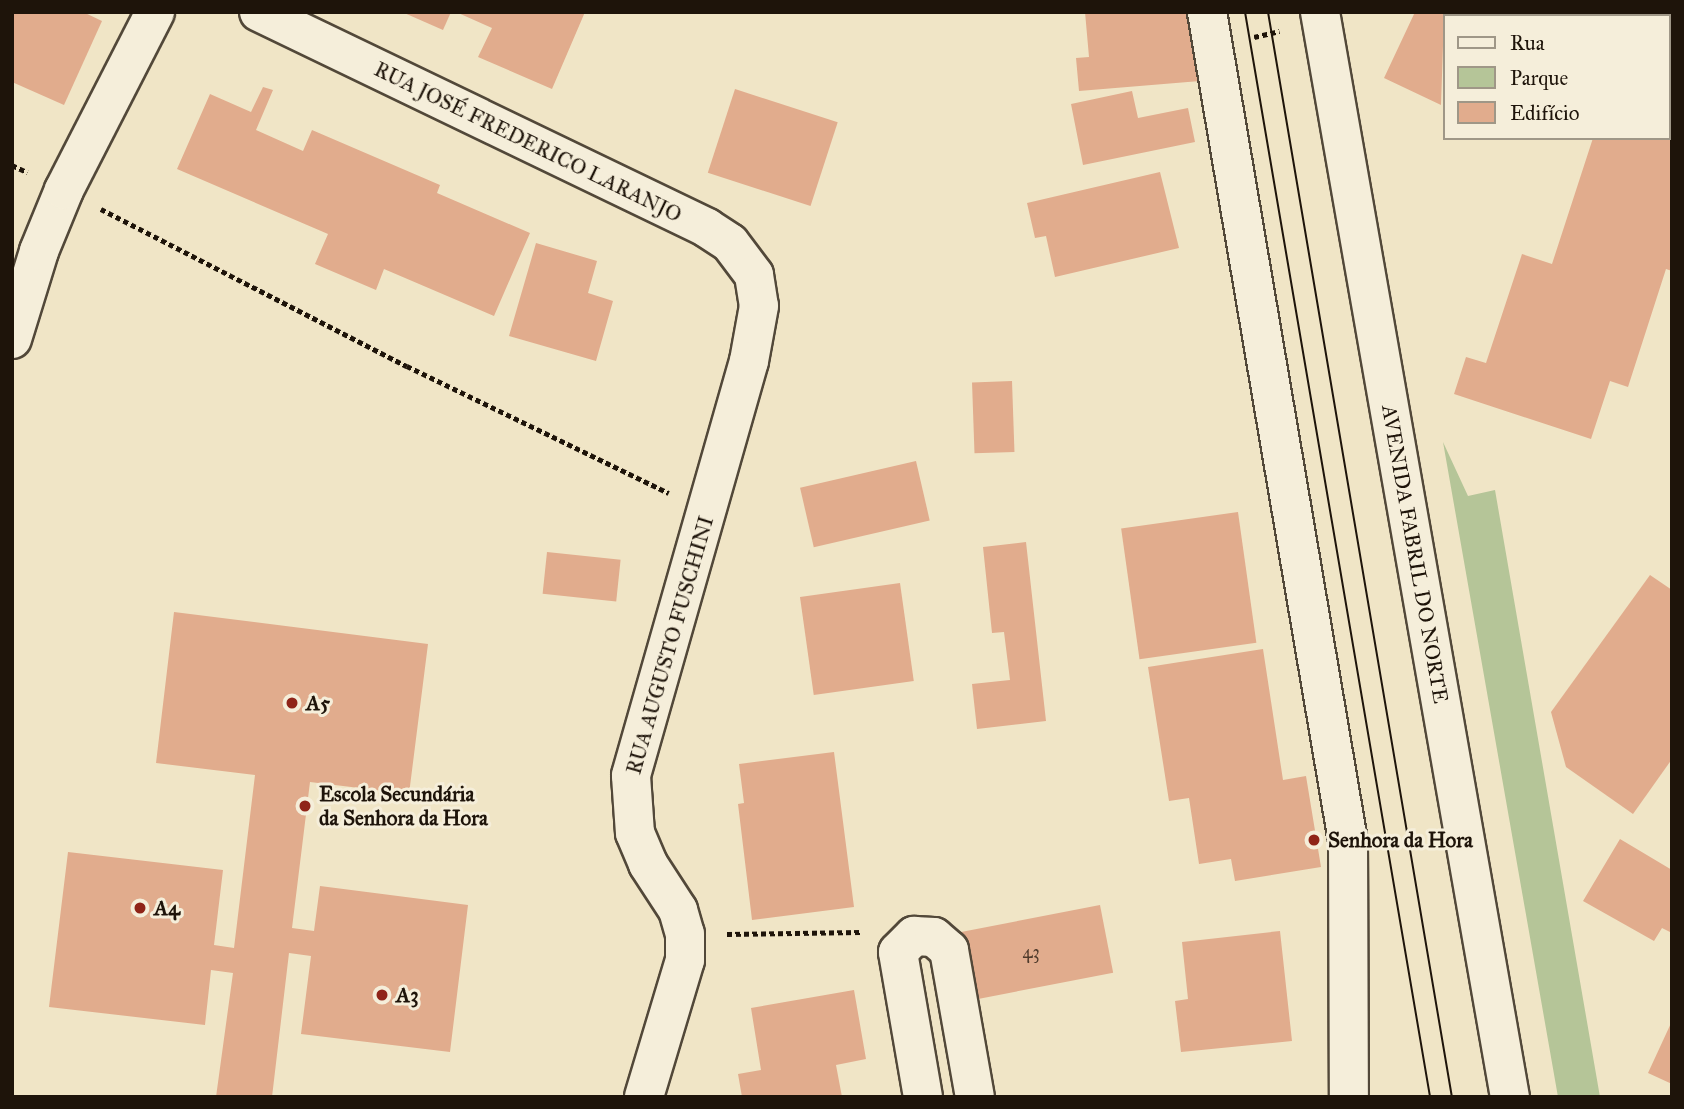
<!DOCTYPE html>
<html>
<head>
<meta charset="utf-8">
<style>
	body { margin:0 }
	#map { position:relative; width:1684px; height:1109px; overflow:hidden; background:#f0e5c6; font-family:"IM FELL Great Primer",serif }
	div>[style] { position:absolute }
	.green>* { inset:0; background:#b5c598 }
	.building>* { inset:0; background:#e1ac8d; transform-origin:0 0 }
	.path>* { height:4.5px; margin-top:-2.25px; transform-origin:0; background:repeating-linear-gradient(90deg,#1e140a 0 5px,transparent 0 8.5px) }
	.roads { filter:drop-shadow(2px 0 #524839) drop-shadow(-2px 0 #524839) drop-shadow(0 2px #524839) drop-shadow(0 -2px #524839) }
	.minor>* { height:38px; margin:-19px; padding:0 19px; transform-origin:19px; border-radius:19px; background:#f5eeda }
	.tertiary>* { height:38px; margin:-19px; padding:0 19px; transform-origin:19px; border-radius:19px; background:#f5eeda }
	.tram>* { height:2px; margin:-1px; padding:0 1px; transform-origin:1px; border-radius:1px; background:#1e140a }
	.dots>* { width:19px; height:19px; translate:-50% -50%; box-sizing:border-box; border:4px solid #f5eeda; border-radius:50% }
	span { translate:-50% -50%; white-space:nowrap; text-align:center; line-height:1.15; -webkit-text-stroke:6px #f5eeda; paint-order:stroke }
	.number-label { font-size:18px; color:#4f3a2b }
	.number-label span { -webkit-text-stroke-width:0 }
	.street-label { font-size:21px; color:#1e140a }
	.poi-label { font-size:21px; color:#1e140a; font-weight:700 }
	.left { translate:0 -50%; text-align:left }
	.frame { position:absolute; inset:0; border:14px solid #1e140a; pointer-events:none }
	.legend { position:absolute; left:1443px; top:14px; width:228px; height:126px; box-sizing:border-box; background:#f5eeda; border:2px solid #9f9787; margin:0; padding:9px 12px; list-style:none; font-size:21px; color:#1e140a }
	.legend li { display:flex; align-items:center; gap:14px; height:35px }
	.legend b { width:35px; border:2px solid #9f9787 }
</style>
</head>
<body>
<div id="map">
	<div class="green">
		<div style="clip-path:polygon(1443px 442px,1468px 496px,1495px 490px,1600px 1097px,1558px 1097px)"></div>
	</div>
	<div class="building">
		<div style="clip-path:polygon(12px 12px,83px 12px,102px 21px,64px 105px,12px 82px)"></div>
		<div style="clip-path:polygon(402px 12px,451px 12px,443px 30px)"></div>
		<div style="clip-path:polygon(456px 12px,585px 12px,552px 89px,478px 57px,492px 28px)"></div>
		<div style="clip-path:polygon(1085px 12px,1194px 12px,1200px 81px,1079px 91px,1076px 58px,1089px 57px)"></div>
		<div style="clip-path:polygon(1415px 12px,1484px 12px,1444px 16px,1441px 105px,1384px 78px)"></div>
		<div style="clip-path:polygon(1650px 12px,1672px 12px,1672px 34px,1668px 16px,1649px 16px)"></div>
		<div style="clip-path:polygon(263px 87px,273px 90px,256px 130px,303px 151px,312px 130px,440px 185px,437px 193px,530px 233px,494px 316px,384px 269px,376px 290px,315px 264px,328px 234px,177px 169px,210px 94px,251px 112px)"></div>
		<div style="left:735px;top:89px;width:108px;height:88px;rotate:18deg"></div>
		<div style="clip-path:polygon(1132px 91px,1138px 118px,1188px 108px,1195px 142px,1083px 165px,1071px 104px)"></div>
		<div style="clip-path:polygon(1593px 138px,1672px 140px,1672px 271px,1666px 269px,1628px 387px,1610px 381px,1591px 439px,1454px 394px,1466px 357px,1486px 363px,1522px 254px,1552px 264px)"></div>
		<div style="clip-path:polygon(1160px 172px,1179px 248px,1055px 277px,1046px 236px,1035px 238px,1027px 203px)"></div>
		<div style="clip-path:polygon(536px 243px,597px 261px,588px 293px,613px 301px,596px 361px,509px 336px)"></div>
		<div style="left:1012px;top:381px;width:71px;height:40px;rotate:88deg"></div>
		<div style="left:916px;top:461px;width:61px;height:119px;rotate:77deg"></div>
		<div style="left:1238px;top:512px;width:132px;height:118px;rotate:82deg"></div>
		<div style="clip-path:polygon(1026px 542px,1046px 721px,977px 729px,972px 684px,1010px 680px,1004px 632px,992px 633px,983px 547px)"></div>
		<div style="left:547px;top:552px;width:74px;height:42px;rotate:6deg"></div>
		<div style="clip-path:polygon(1650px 575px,1672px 590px,1672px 759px,1633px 814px,1566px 767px,1551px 712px)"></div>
		<div style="left:900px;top:583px;width:99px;height:101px;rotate:82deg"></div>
		<div style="clip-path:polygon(174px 612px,428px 644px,409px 794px,310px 782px,292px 928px,314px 931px,320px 886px,468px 905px,450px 1052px,301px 1034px,311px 956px,289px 953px,272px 1097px,216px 1097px,233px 973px,211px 970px,205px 1025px,49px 1007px,68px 852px,223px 870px,214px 945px,234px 948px,255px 775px,156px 763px)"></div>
		<div style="clip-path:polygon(1263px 649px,1283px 780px,1306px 776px,1321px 867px,1235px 881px,1231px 859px,1199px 864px,1189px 798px,1169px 801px,1148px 667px)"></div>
		<div style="clip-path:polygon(834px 752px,854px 907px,752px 920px,738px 804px,744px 803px,739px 764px)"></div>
		<div style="clip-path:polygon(1620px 839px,1672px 870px,1672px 933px,1662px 928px,1654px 941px,1583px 901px)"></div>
		<div style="left:1100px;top:905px;width:69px;height:152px;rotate:79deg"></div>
		<div style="clip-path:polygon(1280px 931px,1292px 1041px,1181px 1052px,1175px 1001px,1188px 999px,1182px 942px)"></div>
		<div style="clip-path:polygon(854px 990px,866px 1059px,836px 1065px,842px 1097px,742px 1097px,738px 1074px,761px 1070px,751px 1008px)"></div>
		<div style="clip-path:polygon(1672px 1021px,1672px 1084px,1648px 1073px)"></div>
	</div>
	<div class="path">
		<div style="left:1254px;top:37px;width:26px;rotate:-13deg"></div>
		<div style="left:12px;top:165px;width:17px;rotate:25deg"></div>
		<div style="left:101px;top:209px;width:344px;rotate:27.2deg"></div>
		<div style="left:407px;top:366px;width:291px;rotate:25.9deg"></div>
		<div style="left:727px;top:934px;width:134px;rotate:-0.9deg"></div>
	</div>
	<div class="roads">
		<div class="minor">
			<div style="left:259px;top:12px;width:497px;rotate:25.7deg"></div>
			<div style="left:707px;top:228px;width:27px;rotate:33deg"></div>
			<div style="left:730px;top:243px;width:40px;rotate:53deg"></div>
			<div style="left:754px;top:275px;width:31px;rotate:81deg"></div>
			<div style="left:759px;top:306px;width:56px;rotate:100.3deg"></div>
			<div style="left:749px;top:361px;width:431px;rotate:105.9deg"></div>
			<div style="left:631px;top:776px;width:57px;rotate:86deg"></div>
			<div style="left:635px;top:833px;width:34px;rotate:67deg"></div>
			<div style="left:648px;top:864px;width:55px;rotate:56.9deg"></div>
			<div style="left:678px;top:910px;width:25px;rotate:74deg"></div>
			<div style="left:685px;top:934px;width:26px;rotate:90deg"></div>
			<div style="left:685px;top:960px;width:143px;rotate:106.7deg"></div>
			<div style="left:12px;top:339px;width:92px;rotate:-72.9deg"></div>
			<div style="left:39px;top:251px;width:66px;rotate:-67.7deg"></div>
			<div style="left:64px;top:190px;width:200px;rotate:-62.9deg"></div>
			<div style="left:923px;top:1097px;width:147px;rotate:-99.8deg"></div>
			<div style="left:898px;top:952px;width:23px;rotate:-45deg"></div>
			<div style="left:914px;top:936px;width:20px;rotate:3deg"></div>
			<div style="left:934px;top:937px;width:20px;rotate:41deg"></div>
			<div style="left:949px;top:950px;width:149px;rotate:80deg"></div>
		</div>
		<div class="tertiary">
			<div style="left:1207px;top:12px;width:841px;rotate:80.35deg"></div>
			<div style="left:1348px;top:841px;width:256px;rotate:89.8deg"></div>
			<div style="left:1320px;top:12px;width:1102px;rotate:80.07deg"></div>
			<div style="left:1563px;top:12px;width:9px;rotate:27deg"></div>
			<div style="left:1668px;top:63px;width:4px;rotate:27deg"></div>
		</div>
	</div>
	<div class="tram">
		<div style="left:1245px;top:12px;width:1101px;rotate:80.32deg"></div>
		<div style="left:1268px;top:12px;width:1100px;rotate:80.38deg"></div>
	</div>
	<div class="dots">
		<div style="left:292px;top:703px;background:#8f2418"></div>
		<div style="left:305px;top:806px;background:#8f2418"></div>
		<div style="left:1314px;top:840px;background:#8f2418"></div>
		<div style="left:140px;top:908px;background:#8f2418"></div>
		<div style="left:382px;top:995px;background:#8f2418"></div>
	</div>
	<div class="number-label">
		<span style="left:1031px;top:952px">43</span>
	</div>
	<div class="street-label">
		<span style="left:528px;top:142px;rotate:26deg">RUA JOSÉ FREDERICO LARANJO</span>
		<span style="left:1415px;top:554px;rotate:80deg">AVENIDA FABRIL DO NORTE</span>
		<span style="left:670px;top:645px;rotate:-74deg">RUA AUGUSTO FUSCHINI</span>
	</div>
	<div class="poi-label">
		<span class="left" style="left:306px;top:703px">A5</span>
		<span class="left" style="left:319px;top:806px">Escola Secundária<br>da Senhora da Hora</span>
		<span class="left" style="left:1328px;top:840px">Senhora da Hora</span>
		<span class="left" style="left:154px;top:908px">A4</span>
		<span class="left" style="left:396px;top:995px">A3</span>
	</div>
	<div class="frame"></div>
	<ul class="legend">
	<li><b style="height:9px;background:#f5eeda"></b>Rua</li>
	<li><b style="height:19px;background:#b5c598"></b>Parque</li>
	<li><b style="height:19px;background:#e1ac8d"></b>Edifício</li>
	</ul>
</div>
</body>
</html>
